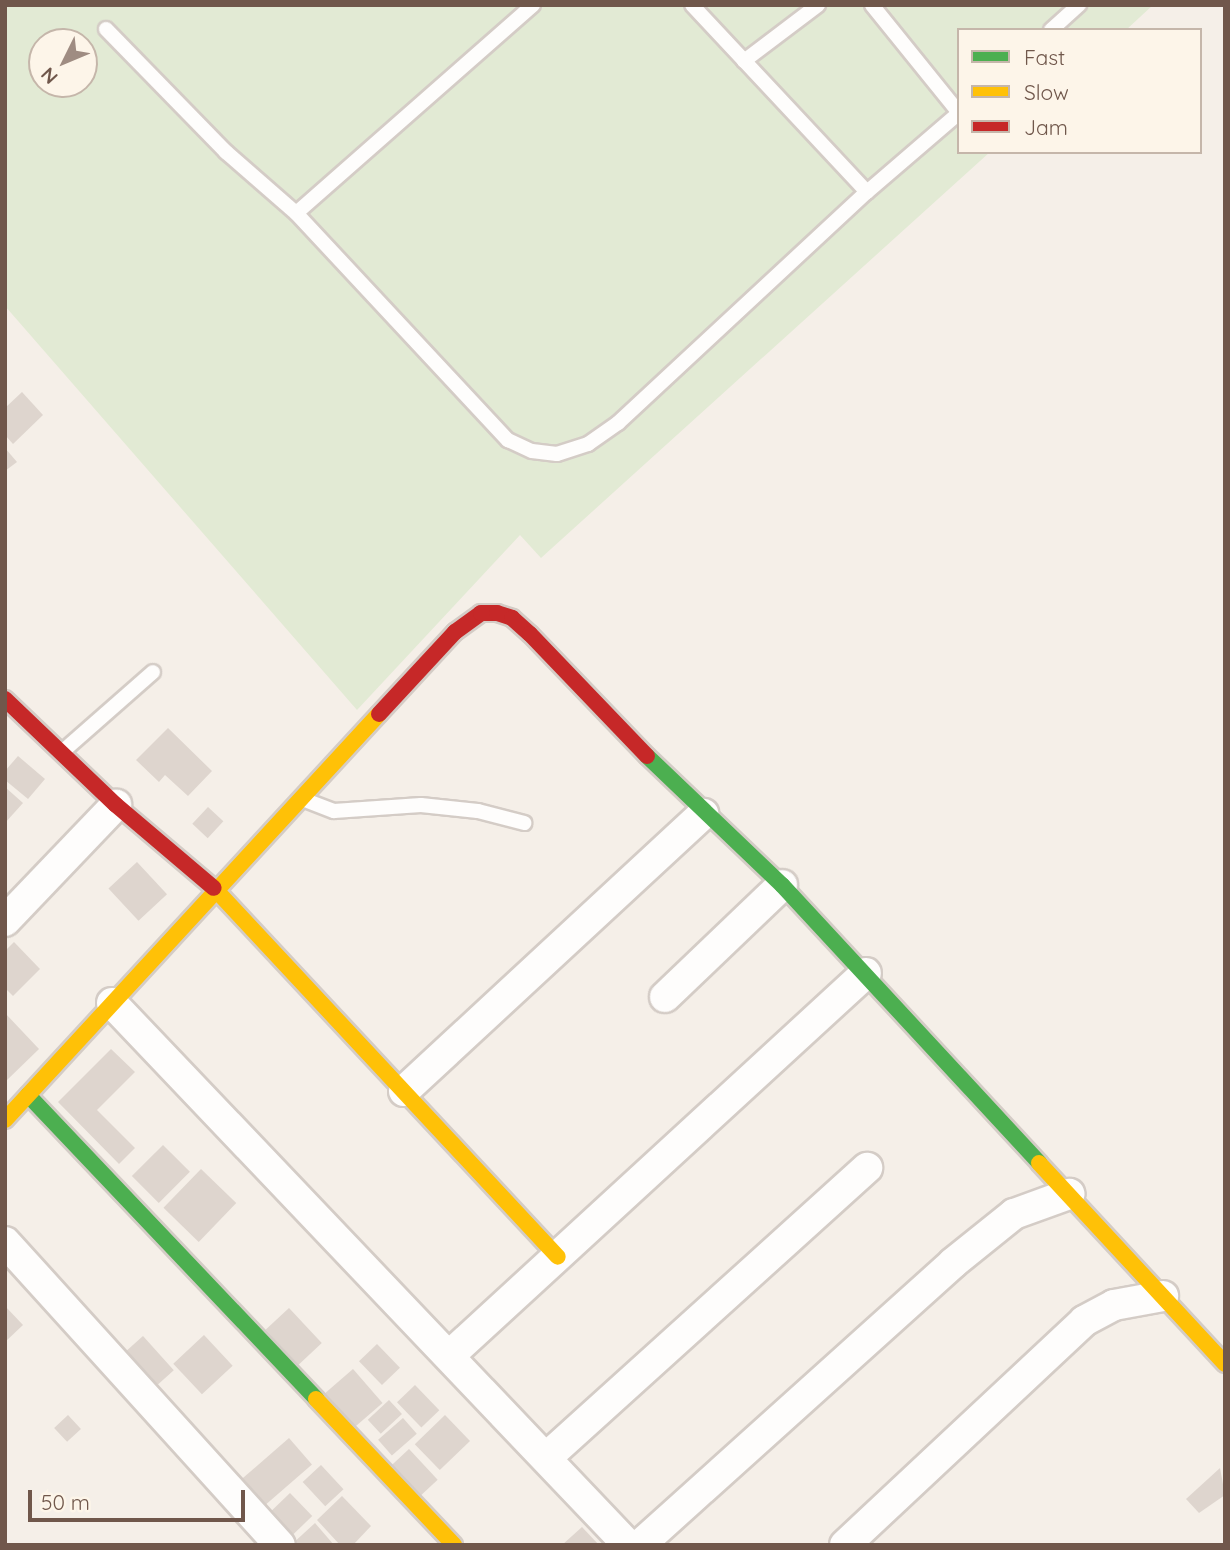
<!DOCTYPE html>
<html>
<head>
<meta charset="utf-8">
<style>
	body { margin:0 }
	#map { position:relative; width:1230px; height:1550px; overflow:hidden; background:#f5efe8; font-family:Quicksand,sans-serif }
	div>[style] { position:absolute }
	.green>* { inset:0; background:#e2ead4 }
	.building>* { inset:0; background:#ded5ce; transform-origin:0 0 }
	.roads { filter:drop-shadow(2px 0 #d4ccc6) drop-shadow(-2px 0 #d4ccc6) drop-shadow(0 2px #d4ccc6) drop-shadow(0 -2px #d4ccc6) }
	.lane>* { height:14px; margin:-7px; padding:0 7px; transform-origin:7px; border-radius:7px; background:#fefdfc }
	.street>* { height:30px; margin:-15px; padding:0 15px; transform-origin:15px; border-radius:15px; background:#fefdfc }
	.fast>* { height:16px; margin:-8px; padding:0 8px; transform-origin:8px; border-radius:8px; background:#4caf50 }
	.slow>* { height:16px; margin:-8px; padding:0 8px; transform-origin:8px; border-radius:8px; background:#ffc107 }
	.jam>* { height:16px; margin:-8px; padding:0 8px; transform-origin:8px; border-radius:8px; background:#c62828 }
	span { translate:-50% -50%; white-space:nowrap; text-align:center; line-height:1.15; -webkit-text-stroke:7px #fdf5e9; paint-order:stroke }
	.frame { position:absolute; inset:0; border:7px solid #70574b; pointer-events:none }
	.legend { position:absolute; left:957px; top:28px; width:245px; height:126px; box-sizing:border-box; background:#fdf5e9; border:2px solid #c5b6aa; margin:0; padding:9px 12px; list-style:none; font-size:21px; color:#70574b }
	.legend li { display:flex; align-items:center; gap:14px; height:35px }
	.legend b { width:35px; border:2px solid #c5b6aa }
	.north { position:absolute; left:28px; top:28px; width:70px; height:70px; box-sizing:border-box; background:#fdf5e9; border:2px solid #c5b6aa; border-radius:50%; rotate:227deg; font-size:19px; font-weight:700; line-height:28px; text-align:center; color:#70574b }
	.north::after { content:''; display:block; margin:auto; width:24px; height:32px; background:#9f8c82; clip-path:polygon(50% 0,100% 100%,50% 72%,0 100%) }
	.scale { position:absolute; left:28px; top:1490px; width:217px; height:32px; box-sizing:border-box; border:4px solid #70574b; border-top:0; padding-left:9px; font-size:21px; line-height:24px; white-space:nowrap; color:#70574b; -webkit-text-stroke:5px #fdf5e9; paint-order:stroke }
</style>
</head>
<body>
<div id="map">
	<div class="green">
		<div style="clip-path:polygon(evenodd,5px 5px,1153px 5px,1126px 30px,959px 30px,959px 152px,990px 152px,541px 558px,520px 535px,357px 710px,5px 306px,5px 5px,42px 42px,84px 42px,84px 84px,42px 84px,42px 42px)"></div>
	</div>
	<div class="building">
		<div style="clip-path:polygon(22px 392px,43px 415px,13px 444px,5px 435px,5px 408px)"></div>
		<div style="clip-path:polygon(5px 448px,17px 462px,5px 471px)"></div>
		<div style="clip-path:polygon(168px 728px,212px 771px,188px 796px,165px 775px,159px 782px,136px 760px)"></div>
		<div style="clip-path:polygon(18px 756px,45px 779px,28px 799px,5px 780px,5px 771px)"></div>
		<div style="clip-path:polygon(5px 787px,23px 803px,5px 823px)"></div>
		<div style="left:208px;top:807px;width:21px;height:23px;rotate:43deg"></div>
		<div style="left:137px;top:862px;width:44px;height:39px;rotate:47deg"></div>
		<div style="clip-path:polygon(14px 942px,40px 969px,13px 996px,5px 988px,5px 951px)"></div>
		<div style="clip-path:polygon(5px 1013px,39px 1049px,5px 1082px)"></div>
		<div style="clip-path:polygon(111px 1049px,135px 1072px,97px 1110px,135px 1148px,119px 1164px,58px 1102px)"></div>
		<div style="left:163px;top:1145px;width:38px;height:44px;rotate:45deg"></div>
		<div style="left:201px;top:1169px;width:49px;height:54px;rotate:44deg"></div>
		<div style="clip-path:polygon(5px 1306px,23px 1325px,5px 1342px)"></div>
		<div style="left:289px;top:1308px;width:48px;height:32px;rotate:47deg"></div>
		<div style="left:204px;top:1335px;width:42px;height:42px;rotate:47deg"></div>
		<div style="left:143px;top:1336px;width:46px;height:33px;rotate:48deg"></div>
		<div style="left:377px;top:1344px;width:33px;height:25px;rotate:46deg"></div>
		<div style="left:353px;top:1369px;width:45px;height:39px;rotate:49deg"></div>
		<div style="left:415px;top:1385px;width:35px;height:25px;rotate:46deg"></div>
		<div style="left:389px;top:1400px;width:19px;height:29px;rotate:47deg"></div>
		<div style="left:68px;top:1415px;width:19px;height:19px;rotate:47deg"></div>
		<div style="left:445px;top:1415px;width:36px;height:42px;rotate:46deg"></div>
		<div style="left:403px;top:1418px;width:21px;height:33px;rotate:49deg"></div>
		<div style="left:289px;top:1438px;width:35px;height:63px;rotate:49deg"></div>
		<div style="left:409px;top:1449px;width:42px;height:26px;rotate:47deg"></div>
		<div style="left:321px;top:1465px;width:33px;height:25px;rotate:47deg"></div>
		<div style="clip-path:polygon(1220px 1468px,1225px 1495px,1199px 1513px,1186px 1499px)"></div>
		<div style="left:290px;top:1493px;width:32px;height:31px;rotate:46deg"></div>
		<div style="clip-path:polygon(342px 1496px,371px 1526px,353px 1545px,340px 1545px,317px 1520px)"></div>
		<div style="clip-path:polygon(315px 1523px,334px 1545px,291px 1545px)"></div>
		<div style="clip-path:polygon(582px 1527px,599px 1545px,562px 1545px)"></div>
	</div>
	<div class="roads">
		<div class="lane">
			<div style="left:533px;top:5px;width:315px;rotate:138.7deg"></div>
			<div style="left:296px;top:213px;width:311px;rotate:47deg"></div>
			<div style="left:508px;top:440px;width:26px;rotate:25deg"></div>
			<div style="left:532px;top:451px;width:25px;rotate:7deg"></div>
			<div style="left:557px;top:454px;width:33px;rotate:-18deg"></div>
			<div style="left:588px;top:444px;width:37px;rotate:-35deg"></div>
			<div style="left:618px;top:423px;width:340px;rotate:-42.9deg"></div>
			<div style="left:867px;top:192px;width:256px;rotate:-133.1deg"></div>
			<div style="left:872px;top:5px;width:139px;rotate:51.1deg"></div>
			<div style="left:106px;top:29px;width:172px;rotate:45.7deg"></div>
			<div style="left:226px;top:152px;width:93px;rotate:41.1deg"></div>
			<div style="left:1051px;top:30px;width:38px;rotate:-42deg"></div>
			<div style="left:744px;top:61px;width:93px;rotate:-37.1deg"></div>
			<div style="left:867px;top:192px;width:121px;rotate:-40.7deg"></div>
			<div style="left:62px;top:752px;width:121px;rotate:-41.3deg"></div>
			<div style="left:305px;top:800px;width:31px;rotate:21deg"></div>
			<div style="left:334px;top:811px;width:87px;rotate:-3.9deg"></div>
			<div style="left:421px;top:805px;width:57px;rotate:6deg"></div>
			<div style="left:478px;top:811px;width:48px;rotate:14.6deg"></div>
		</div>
		<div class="street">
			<div style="left:5px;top:921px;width:161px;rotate:-46.3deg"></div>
			<div style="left:665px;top:997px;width:162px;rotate:-43.7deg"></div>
			<div style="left:112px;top:1003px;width:748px;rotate:46.41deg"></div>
			<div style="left:404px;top:1091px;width:408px;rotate:-42.8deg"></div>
			<div style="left:5px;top:1242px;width:409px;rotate:47.8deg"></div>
			<div style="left:449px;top:1356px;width:566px;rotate:-42.57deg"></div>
			<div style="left:546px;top:1458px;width:433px;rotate:-42.1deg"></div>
			<div style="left:640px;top:1545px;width:421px;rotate:-42deg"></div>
			<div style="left:953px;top:1263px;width:78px;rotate:-38.8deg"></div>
			<div style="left:1014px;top:1214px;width:59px;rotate:-20deg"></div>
			<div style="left:845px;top:1545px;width:328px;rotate:-43.1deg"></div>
			<div style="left:1084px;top:1321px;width:34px;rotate:-28deg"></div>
			<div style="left:1114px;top:1305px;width:50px;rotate:-10.4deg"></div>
		</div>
		<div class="fast">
			<div style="left:647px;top:756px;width:187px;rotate:43.7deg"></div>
			<div style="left:782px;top:885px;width:379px;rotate:47.2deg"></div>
			<div style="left:28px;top:1095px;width:419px;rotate:46.5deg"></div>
		</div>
		<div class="slow">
			<div style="left:214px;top:888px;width:504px;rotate:47.01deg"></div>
			<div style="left:5px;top:1120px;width:552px;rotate:-47.35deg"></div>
			<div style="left:1039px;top:1163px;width:274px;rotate:47.2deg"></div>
			<div style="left:316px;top:1399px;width:201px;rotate:46.6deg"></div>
		</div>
		<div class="jam">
			<div style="left:5px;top:699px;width:153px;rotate:43.7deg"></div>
			<div style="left:116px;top:805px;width:128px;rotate:40.3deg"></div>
			<div style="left:379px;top:714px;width:112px;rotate:-47.2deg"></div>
			<div style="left:455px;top:632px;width:32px;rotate:-36deg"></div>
			<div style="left:481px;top:613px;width:16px"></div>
			<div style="left:497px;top:613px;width:16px;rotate:18deg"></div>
			<div style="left:512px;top:618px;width:24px;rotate:42deg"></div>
			<div style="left:530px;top:634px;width:169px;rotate:46.2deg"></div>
		</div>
	</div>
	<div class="frame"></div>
	<ul class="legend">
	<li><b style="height:9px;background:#4caf50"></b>Fast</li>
	<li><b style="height:9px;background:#ffc107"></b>Slow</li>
	<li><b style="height:9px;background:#c62828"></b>Jam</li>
	</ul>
	<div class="north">N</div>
	<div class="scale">50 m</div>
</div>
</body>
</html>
